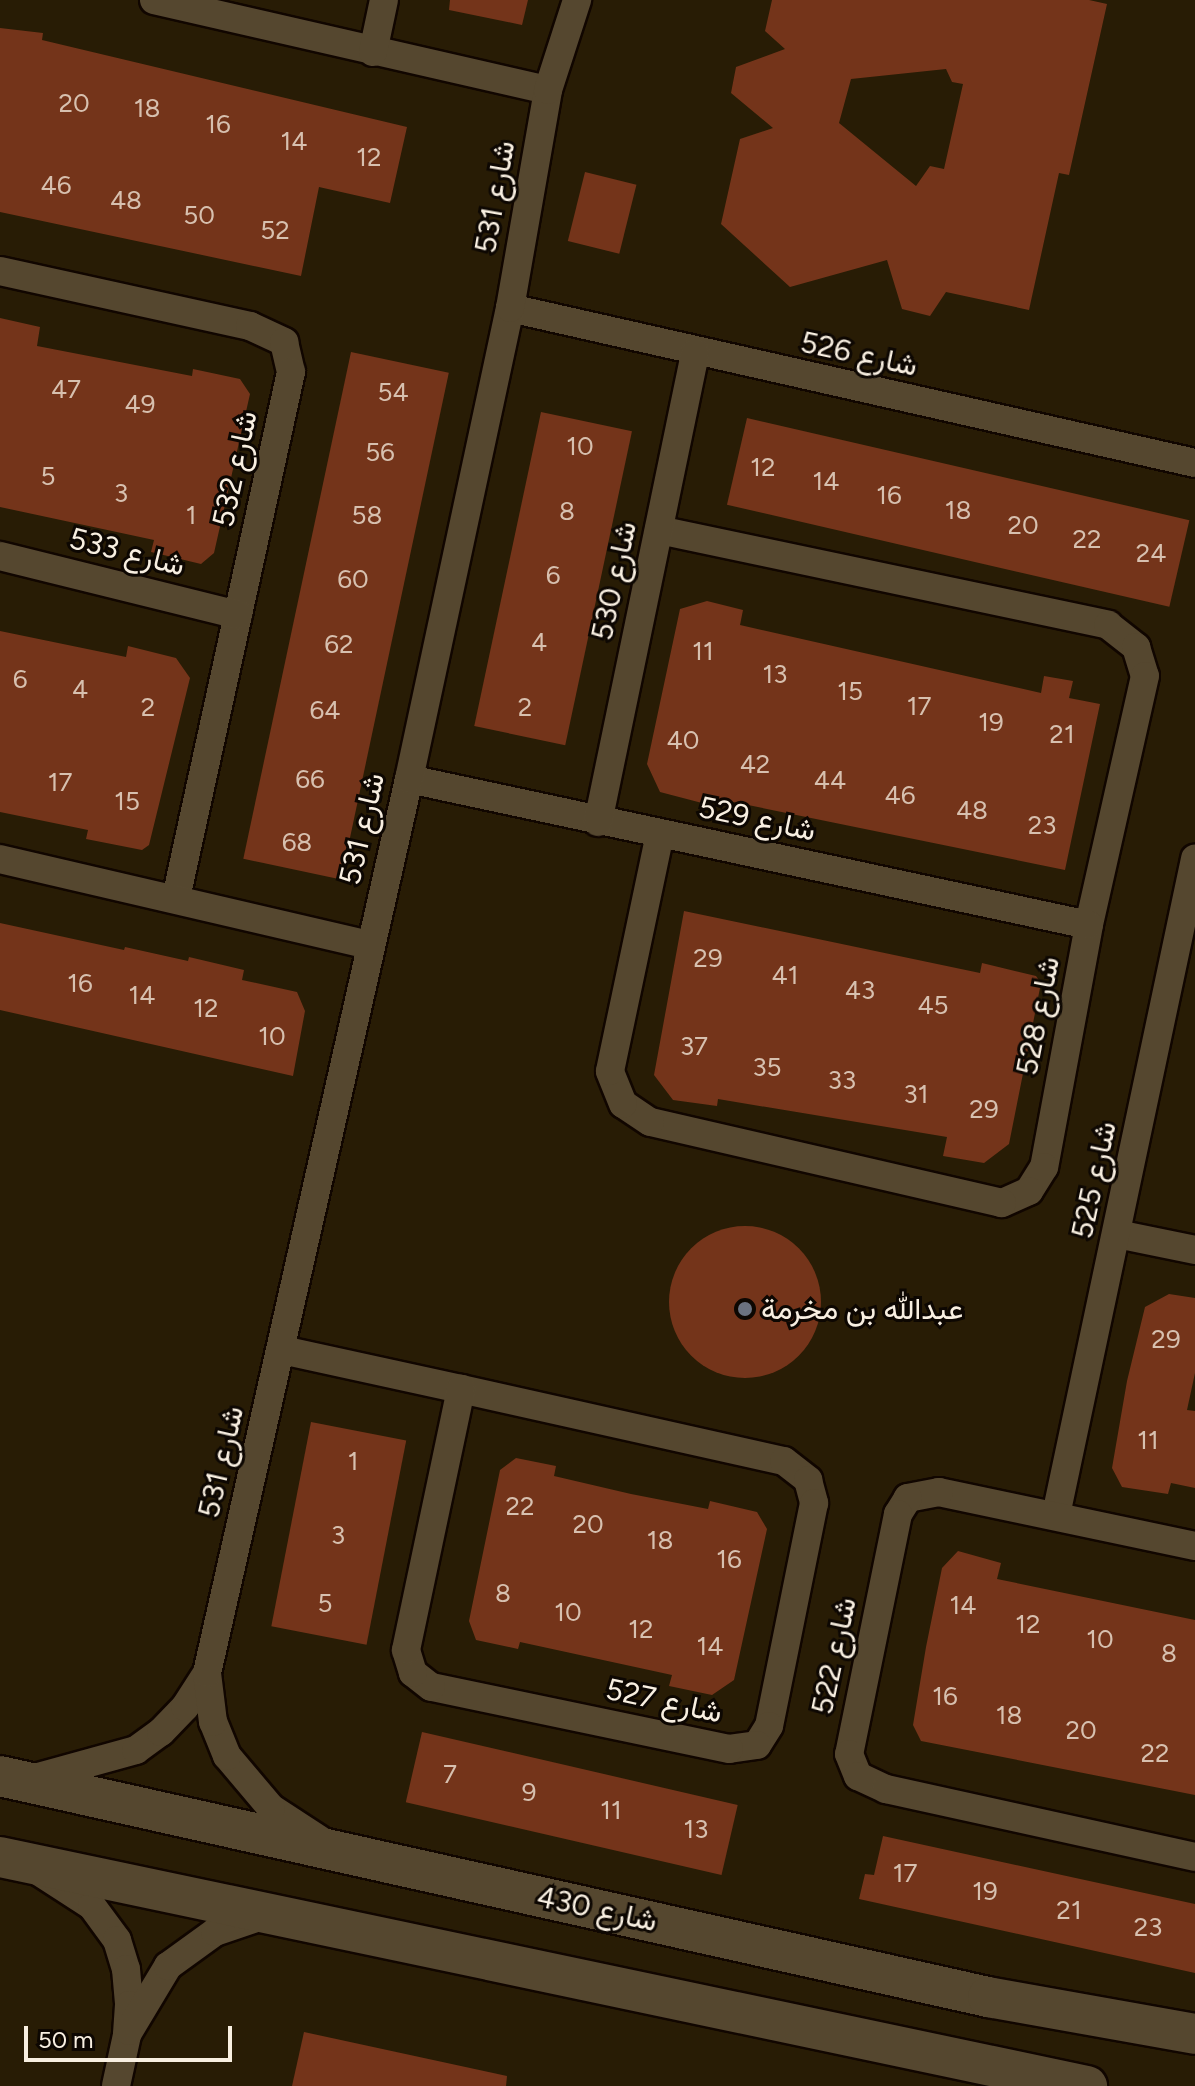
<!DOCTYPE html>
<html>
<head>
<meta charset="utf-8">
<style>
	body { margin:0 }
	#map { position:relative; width:1195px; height:2086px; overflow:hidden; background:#281c05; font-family:Figtree,Vazirmatn,sans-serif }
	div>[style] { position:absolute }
	.building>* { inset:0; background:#74341a; transform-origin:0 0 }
	.round { border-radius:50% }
	.roads { filter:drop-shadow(2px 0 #110600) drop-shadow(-2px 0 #110600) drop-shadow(0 2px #110600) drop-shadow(0 -2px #110600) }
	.street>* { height:28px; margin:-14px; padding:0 14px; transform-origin:14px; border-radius:14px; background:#55472f }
	.secondary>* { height:40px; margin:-20px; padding:0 20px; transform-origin:20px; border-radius:20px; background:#55472f }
	.dots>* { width:22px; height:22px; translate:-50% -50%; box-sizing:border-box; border:4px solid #0d0702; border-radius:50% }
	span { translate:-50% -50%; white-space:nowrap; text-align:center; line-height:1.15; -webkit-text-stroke:6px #0d0702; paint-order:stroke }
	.number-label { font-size:26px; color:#d7c0af }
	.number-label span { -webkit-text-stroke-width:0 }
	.street-label { font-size:30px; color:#f8efe1 }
	.poi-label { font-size:30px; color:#f8efe1 }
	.left { translate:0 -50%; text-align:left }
	.scale { position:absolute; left:24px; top:2026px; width:208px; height:36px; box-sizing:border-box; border:4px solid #f8efe1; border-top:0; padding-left:10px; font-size:24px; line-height:28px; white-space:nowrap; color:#f8efe1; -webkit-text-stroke:6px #0d0702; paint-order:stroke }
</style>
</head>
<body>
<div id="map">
	<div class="building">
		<div style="clip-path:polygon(450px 0,528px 0,522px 25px,449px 10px)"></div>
		<div style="clip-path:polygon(evenodd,772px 0,1089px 0,1107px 4px,1069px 175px,1059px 173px,1029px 310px,946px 292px,930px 316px,902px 309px,887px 260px,790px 287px,721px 224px,740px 139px,773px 128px,731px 93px,736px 67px,785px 49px,765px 31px,772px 0,946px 69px,952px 82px,963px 84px,944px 169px,930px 166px,916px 186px,839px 123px,851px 79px,946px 69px)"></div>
		<div style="clip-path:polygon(0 28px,43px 33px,42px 40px,407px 127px,390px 203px,319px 187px,301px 276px,0 212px)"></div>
		<div style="left:585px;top:172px;width:53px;height:71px;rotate:14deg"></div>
		<div style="clip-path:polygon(0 318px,40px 327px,37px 346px,192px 376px,193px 369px,240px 379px,250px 394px,214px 553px,201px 564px,151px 552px,154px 540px,0 507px)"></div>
		<div style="left:351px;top:352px;width:100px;height:518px;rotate:12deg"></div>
		<div style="left:541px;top:412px;width:93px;height:321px;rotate:12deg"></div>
		<div style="left:747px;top:418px;width:454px;height:89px;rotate:13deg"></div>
		<div style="clip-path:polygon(707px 601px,743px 610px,740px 625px,1041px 693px,1044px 676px,1073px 681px,1069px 698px,1100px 704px,1065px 870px,704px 796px,702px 803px,660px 792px,647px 764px,680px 609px)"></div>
		<div style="clip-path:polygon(0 631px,126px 657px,128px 646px,176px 658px,190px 678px,149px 845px,142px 850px,86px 839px,88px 830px,0 812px)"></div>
		<div style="clip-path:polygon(684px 911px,980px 973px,982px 963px,1036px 976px,1041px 983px,1009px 1144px,984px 1163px,943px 1156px,947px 1137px,718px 1099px,717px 1106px,673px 1100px,654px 1075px)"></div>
		<div style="clip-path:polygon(0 923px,124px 950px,125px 947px,188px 961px,189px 957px,244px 970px,242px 980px,297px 992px,305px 1011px,293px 1076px,0 1010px)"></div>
		<div class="round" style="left:669px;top:1226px;width:152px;height:152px"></div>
		<div style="clip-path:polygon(1169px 1294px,1195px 1298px,1195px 1373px,1187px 1410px,1195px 1411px,1195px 1488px,1171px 1483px,1168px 1494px,1122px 1487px,1112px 1468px,1127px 1381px,1145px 1307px)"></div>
		<div style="left:311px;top:1422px;width:97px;height:208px;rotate:11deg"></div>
		<div style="clip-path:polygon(516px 1458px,556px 1466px,554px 1476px,631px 1494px,708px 1509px,710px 1501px,757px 1512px,767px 1529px,734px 1680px,712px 1695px,669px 1686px,672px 1675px,520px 1642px,518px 1649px,476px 1640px,469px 1621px,500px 1470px)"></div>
		<div style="clip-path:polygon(958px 1551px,1001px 1563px,997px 1579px,1195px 1620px,1195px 1795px,921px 1741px,913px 1725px,926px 1647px,942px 1568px)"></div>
		<div style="left:422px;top:1732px;width:324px;height:72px;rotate:13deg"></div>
		<div style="clip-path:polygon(883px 1836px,1195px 1904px,1195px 1973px,859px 1899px,865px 1874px,874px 1875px)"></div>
		<div style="clip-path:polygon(304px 2032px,507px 2076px,506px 2086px,292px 2086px)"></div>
	</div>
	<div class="roads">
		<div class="street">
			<div style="left:154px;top:0;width:404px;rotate:12.9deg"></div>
			<div style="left:373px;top:52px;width:53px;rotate:-78.1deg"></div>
			<div style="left:0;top:271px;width:256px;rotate:12.4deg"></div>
			<div style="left:250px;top:326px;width:38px;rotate:25deg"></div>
			<div style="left:284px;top:342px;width:31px;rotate:77deg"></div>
			<div style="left:291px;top:372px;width:538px;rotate:102.33deg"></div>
			<div style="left:510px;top:308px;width:702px;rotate:12.75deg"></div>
			<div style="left:659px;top:530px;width:459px;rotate:11.9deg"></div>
			<div style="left:1108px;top:625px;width:36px;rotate:38deg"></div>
			<div style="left:1136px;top:647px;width:30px;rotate:73deg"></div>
			<div style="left:1145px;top:676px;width:255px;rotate:102.7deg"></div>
			<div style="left:1089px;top:925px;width:246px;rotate:100.5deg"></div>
			<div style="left:1044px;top:1167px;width:28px;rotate:122deg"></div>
			<div style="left:1029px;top:1191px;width:30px;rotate:156deg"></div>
			<div style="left:1002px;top:1203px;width:361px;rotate:-167deg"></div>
			<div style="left:650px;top:1122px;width:32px;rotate:-146deg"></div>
			<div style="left:623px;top:1104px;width:35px;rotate:-112deg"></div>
			<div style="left:610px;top:1071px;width:243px;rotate:-78.1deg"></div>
			<div style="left:0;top:556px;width:245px;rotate:13.9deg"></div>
			<div style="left:409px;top:779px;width:695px;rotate:12.12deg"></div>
			<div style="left:598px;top:822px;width:479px;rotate:-78.3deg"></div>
			<div style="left:0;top:859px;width:380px;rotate:13.1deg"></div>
			<div style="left:1117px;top:1234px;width:80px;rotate:11.6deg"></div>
			<div style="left:282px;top:1350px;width:183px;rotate:12.3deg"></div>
			<div style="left:461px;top:1389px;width:331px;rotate:12.6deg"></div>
			<div style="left:784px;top:1461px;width:31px;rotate:38deg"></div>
			<div style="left:808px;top:1480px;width:24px;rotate:75deg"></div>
			<div style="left:814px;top:1503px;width:227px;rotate:101.4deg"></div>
			<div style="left:769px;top:1726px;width:22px;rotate:122deg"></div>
			<div style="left:757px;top:1745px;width:28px;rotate:172deg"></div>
			<div style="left:729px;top:1749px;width:304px;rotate:-168.2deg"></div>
			<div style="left:431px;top:1687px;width:23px;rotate:-142deg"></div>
			<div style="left:413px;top:1673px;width:24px;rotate:-107deg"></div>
			<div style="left:406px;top:1650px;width:267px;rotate:-78.1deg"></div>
			<div style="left:1056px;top:1515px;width:671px;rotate:-78.04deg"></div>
			<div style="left:1195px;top:1546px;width:262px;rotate:-168.1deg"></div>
			<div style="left:939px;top:1492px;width:32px;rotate:169deg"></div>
			<div style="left:908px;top:1498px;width:19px;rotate:122deg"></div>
			<div style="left:898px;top:1514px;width:245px;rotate:101.5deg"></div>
			<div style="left:849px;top:1754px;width:24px;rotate:68deg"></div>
			<div style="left:858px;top:1776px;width:31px;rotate:25deg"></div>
			<div style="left:886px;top:1789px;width:316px;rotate:12.4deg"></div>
			<div style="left:31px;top:1779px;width:109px;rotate:-15.4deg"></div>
			<div style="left:136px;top:1750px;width:31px;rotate:-36deg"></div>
			<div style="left:161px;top:1732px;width:35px;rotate:-46deg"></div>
			<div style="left:185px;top:1707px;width:40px;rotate:-57.1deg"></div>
			<div style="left:320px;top:1840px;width:59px;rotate:-146.9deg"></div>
			<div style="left:271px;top:1808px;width:68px;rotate:-130.2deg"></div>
			<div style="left:227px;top:1756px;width:37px;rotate:-112deg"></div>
			<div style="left:213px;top:1722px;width:49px;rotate:-97deg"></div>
			<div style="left:207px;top:1673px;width:917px;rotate:-77.27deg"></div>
			<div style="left:409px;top:779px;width:482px;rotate:-77.9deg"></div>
			<div style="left:510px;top:308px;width:221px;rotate:-80.1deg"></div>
			<div style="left:548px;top:90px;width:95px;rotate:-72.1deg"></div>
			<div style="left:38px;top:1871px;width:64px;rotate:32.9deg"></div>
			<div style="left:92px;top:1906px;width:42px;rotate:53.7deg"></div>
			<div style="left:117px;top:1940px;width:30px;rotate:73deg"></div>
			<div style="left:126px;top:1969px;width:36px;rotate:85deg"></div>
			<div style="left:129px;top:2005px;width:30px;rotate:94deg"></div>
			<div style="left:127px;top:2035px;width:52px;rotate:102.2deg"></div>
			<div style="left:129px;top:2031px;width:76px;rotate:-59deg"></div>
			<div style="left:168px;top:1966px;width:58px;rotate:-35.9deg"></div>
			<div style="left:215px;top:1932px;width:56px;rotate:-18.8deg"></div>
		</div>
		<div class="secondary">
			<div style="left:0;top:1776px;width:1012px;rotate:12.61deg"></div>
			<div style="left:988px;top:1997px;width:210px;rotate:10.1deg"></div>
			<div style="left:0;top:1857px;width:1111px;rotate:11.9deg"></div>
		</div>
	</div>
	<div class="dots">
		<div style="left:745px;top:1309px;background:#6b7280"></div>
	</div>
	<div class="number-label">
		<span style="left:74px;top:104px">20</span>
		<span style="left:147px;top:109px">18</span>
		<span style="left:218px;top:125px">16</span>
		<span style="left:294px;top:142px">14</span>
		<span style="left:369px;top:158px">12</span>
		<span style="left:56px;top:186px">46</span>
		<span style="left:126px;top:201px">48</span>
		<span style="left:199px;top:216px">50</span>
		<span style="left:275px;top:231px">52</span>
		<span style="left:66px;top:390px">47</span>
		<span style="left:393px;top:393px">54</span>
		<span style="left:140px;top:405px">49</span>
		<span style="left:580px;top:447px">10</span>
		<span style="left:380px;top:453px">56</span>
		<span style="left:763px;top:468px">12</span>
		<span style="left:48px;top:477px">5</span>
		<span style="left:826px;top:482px">14</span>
		<span style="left:121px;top:494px">3</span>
		<span style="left:889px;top:496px">16</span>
		<span style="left:958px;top:511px">18</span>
		<span style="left:567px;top:512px">8</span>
		<span style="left:191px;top:516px">1</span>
		<span style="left:367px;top:516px">58</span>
		<span style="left:1023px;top:526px">20</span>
		<span style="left:1087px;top:540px">22</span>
		<span style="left:1151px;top:554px">24</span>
		<span style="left:553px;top:576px">6</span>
		<span style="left:353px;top:580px">60</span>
		<span style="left:539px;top:643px">4</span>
		<span style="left:339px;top:645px">62</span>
		<span style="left:703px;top:652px">11</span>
		<span style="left:775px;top:675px">13</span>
		<span style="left:20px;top:680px">6</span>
		<span style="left:80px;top:690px">4</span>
		<span style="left:850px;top:692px">15</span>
		<span style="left:919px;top:707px">17</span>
		<span style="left:148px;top:708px">2</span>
		<span style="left:525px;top:708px">2</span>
		<span style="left:325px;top:711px">64</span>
		<span style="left:991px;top:723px">19</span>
		<span style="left:1062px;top:735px">21</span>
		<span style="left:683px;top:741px">40</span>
		<span style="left:755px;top:765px">42</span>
		<span style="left:310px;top:780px">66</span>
		<span style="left:830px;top:781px">44</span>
		<span style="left:60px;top:783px">17</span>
		<span style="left:900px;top:796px">46</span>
		<span style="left:127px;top:802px">15</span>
		<span style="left:972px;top:811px">48</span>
		<span style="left:1042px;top:826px">23</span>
		<span style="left:297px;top:843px">68</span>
		<span style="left:708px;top:959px">29</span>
		<span style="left:785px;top:976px">41</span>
		<span style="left:80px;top:984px">16</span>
		<span style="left:860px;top:991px">43</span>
		<span style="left:142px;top:996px">14</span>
		<span style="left:933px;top:1006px">45</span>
		<span style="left:206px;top:1009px">12</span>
		<span style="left:272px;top:1037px">10</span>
		<span style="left:694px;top:1047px">37</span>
		<span style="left:767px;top:1068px">35</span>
		<span style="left:842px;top:1081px">33</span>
		<span style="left:916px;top:1095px">31</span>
		<span style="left:984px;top:1110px">29</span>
		<span style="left:1166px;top:1340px">29</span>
		<span style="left:1148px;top:1441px">11</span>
		<span style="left:353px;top:1462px">1</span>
		<span style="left:520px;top:1507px">22</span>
		<span style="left:588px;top:1525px">20</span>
		<span style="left:338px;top:1536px">3</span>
		<span style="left:660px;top:1541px">18</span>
		<span style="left:729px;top:1560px">16</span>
		<span style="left:503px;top:1594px">8</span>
		<span style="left:325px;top:1604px">5</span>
		<span style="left:963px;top:1606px">14</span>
		<span style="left:568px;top:1613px">10</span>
		<span style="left:1028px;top:1625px">12</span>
		<span style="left:641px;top:1630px">12</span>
		<span style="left:1100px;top:1640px">10</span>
		<span style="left:710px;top:1647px">14</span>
		<span style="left:1169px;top:1654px">8</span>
		<span style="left:945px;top:1697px">16</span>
		<span style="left:1009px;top:1716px">18</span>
		<span style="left:1081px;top:1731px">20</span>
		<span style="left:1155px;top:1754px">22</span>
		<span style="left:450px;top:1775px">7</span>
		<span style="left:529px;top:1793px">9</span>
		<span style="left:611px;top:1811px">11</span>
		<span style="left:696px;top:1830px">13</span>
		<span style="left:905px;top:1874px">17</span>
		<span style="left:985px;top:1892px">19</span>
		<span style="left:1069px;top:1911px">21</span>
		<span style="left:1148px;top:1928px">23</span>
	</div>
	<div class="street-label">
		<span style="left:495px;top:197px;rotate:-80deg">شارع 531</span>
		<span style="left:859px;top:354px;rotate:12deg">شارع 526</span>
		<span style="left:235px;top:469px;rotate:-78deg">شارع 532</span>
		<span style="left:127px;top:552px;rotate:14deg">شارع 533</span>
		<span style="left:614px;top:581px;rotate:-78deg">شارع 530</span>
		<span style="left:757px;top:819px;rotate:12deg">شارع 529</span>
		<span style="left:362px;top:829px;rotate:-77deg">شارع 531</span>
		<span style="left:1038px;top:1016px;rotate:-79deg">شارع 528</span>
		<span style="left:1094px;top:1180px;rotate:-78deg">شارع 525</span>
		<span style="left:221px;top:1462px;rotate:-77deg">شارع 531</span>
		<span style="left:834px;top:1656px;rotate:-78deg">شارع 522</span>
		<span style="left:664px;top:1701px;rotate:12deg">شارع 527</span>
		<span style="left:597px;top:1909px;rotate:12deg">شارع 430</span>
	</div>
	<div class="poi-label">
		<span class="left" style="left:761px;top:1309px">عبدالله بن مخرمة</span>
	</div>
	<div class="scale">50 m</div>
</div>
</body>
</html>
